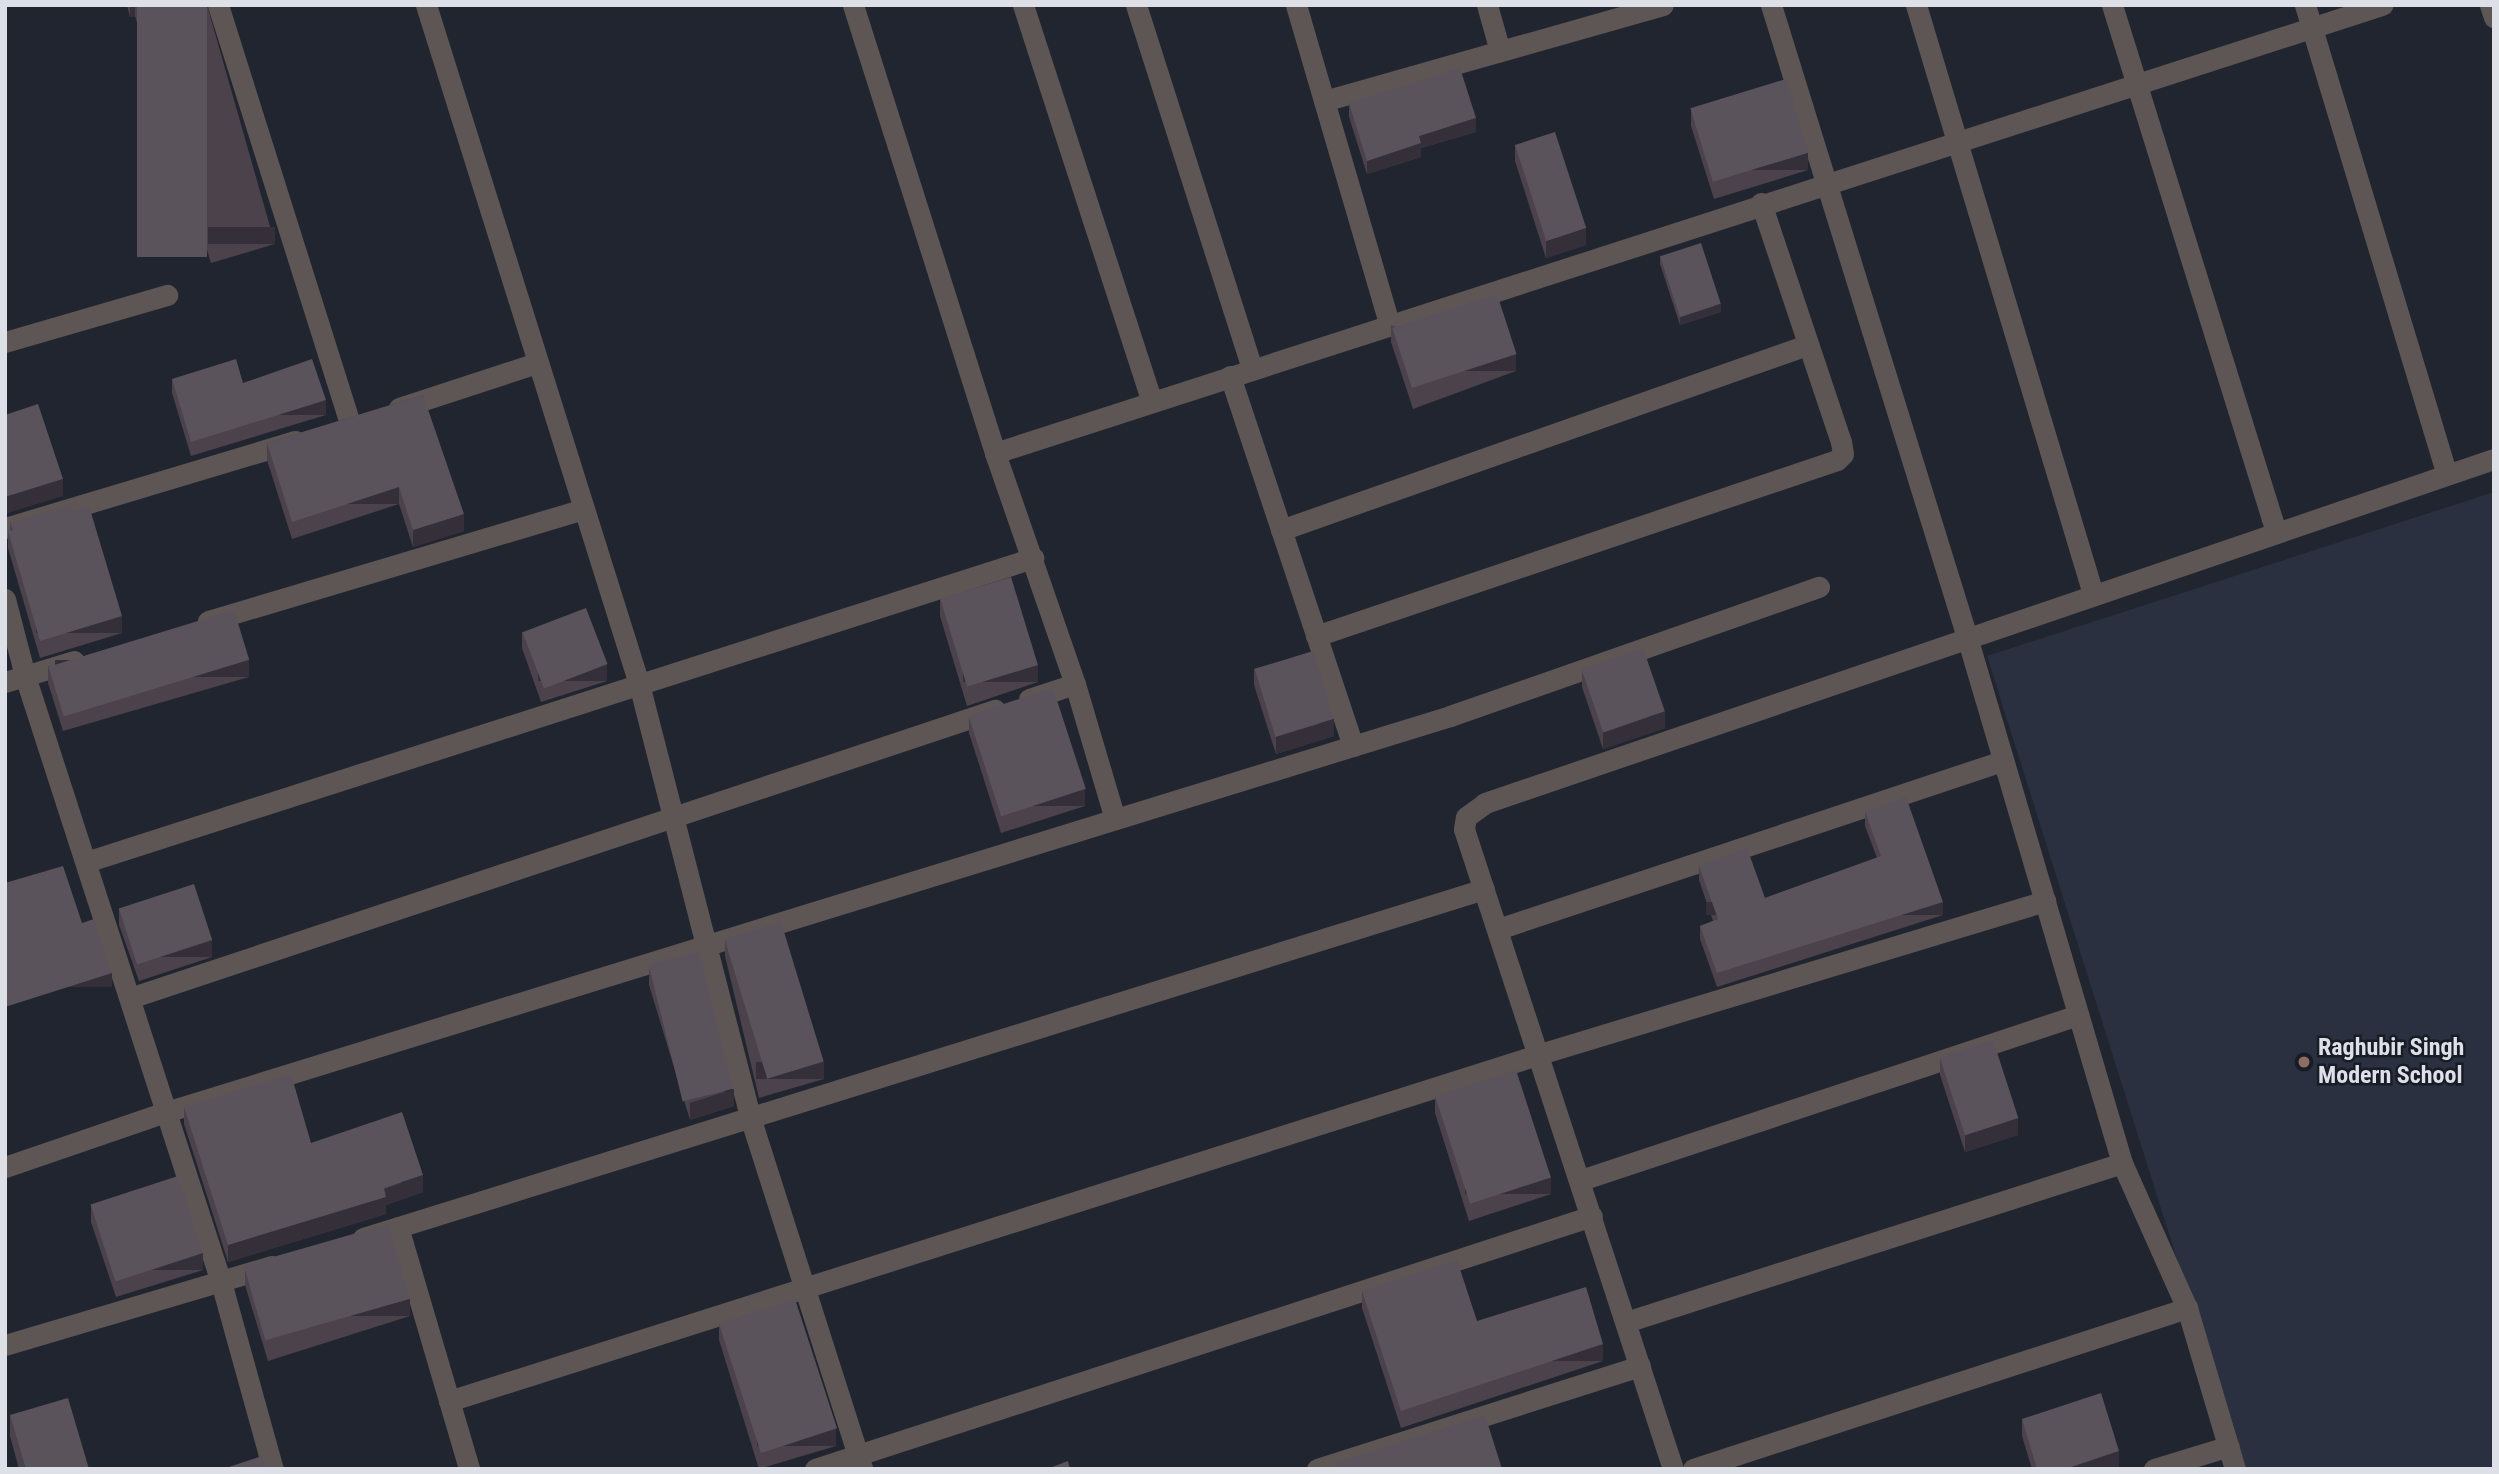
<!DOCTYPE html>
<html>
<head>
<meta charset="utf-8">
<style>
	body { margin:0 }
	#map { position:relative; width:2499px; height:1474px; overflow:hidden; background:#212530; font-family:"Roboto Condensed",sans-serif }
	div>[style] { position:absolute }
	.built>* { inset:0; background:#2a303f }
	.minor>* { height:21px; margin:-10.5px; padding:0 10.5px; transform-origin:10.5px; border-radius:10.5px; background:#5d5654 }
	.wall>* { inset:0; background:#4b424b }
	.shaded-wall>* { inset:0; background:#342f39; transform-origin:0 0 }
	.building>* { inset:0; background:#5b535c; transform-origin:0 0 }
	.dots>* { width:19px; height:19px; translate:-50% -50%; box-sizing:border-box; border:4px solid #181c26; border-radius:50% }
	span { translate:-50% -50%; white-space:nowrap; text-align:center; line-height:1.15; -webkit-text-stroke:5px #181c26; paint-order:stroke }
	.poi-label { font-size:24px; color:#dde0e7; font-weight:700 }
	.left { translate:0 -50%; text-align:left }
	.frame { position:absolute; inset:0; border:7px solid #dde0e7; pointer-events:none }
</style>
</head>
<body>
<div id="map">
	<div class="built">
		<div style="clip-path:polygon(2494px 492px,2494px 1469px,2243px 1469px,1987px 656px)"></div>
	</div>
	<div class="minor">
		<div style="left:218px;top:5px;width:439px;rotate:72.5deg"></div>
		<div style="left:426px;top:5px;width:712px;rotate:72.58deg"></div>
		<div style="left:639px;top:684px;width:447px;rotate:75.6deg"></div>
		<div style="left:750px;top:1117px;width:369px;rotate:72.3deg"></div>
		<div style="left:853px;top:5px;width:470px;rotate:72.4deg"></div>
		<div style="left:995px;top:453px;width:244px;rotate:70.9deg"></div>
		<div style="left:1075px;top:684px;width:141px;rotate:73.5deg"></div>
		<div style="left:1023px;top:5px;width:416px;rotate:72deg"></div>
		<div style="left:1136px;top:5px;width:382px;rotate:72.3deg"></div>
		<div style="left:1296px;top:5px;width:332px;rotate:73.7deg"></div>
		<div style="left:1487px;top:5px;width:48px;rotate:74.2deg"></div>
		<div style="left:1771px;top:5px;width:662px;rotate:72.77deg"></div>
		<div style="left:1967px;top:637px;width:548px;rotate:73.58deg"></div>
		<div style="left:2122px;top:1163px;width:159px;rotate:65.9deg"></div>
		<div style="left:2187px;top:1308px;width:168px;rotate:73.4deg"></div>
		<div style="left:1916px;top:5px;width:615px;rotate:73.27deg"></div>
		<div style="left:2112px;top:5px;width:552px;rotate:72.71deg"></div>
		<div style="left:2305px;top:5px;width:490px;rotate:73.2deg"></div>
		<div style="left:2490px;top:5px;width:13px;rotate:72deg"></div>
		<div style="left:1324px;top:101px;width:352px;rotate:-15.8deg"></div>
		<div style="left:5px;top:342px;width:169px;rotate:-16.2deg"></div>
		<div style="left:1230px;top:376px;width:390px;rotate:71.6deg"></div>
		<div style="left:399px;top:408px;width:145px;rotate:-18.1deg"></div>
		<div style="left:995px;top:453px;width:1458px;rotate:-17.9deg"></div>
		<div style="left:5px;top:528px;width:303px;rotate:-16.7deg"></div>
		<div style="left:1281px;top:530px;width:558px;rotate:-19.38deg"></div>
		<div style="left:5px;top:599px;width:80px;rotate:75.4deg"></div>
		<div style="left:25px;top:676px;width:637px;rotate:72.08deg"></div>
		<div style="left:221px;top:1282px;width:194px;rotate:74.5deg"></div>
		<div style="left:208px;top:621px;width:392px;rotate:-16.6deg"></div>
		<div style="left:1316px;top:636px;width:550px;rotate:-18.67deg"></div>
		<div style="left:1837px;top:460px;width:8px;rotate:-45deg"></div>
		<div style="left:1843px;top:454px;width:12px;rotate:-99deg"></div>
		<div style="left:1841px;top:442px;width:252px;rotate:-108.5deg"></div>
		<div style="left:5px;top:682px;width:72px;rotate:-16.9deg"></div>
		<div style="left:1029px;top:699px;width:48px;rotate:-18.1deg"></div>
		<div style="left:86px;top:862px;width:995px;rotate:-17.8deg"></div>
		<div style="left:1498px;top:929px;width:531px;rotate:-18.43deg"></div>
		<div style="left:130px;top:998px;width:912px;rotate:-18.42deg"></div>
		<div style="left:5px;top:1167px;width:170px;rotate:-18.9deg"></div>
		<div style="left:166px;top:1112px;width:1344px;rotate:-17.14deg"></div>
		<div style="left:1450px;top:716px;width:391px;rotate:-19.3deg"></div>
		<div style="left:1581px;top:1180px;width:524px;rotate:-18.37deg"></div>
		<div style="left:398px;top:1227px;width:252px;rotate:73.6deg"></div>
		<div style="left:363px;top:1238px;width:1174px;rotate:-17.29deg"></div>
		<div style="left:1626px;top:1322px;width:521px;rotate:-17.77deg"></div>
		<div style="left:5px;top:1345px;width:278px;rotate:-16.5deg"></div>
		<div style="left:449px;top:1401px;width:1145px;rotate:-17.64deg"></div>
		<div style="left:1540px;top:1054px;width:528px;rotate:-16.86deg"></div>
		<div style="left:815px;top:1469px;width:817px;rotate:-18.04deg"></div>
		<div style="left:1317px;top:1469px;width:339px;rotate:-17.7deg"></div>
		<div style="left:1673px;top:1469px;width:673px;rotate:-108.09deg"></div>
		<div style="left:1464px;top:829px;width:12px;rotate:-81deg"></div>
		<div style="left:1466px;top:817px;width:24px;rotate:-36deg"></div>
		<div style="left:1485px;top:803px;width:1066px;rotate:-18.83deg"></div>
		<div style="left:1693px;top:1469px;width:520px;rotate:-18.05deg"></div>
		<div style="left:2154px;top:1469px;width:78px;rotate:-17deg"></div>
	</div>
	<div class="wall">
		<div style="clip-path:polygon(127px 5px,207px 5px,275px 244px,211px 263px,135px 16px,130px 17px)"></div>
		<div style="clip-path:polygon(1349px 103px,1476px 132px,1421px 148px,1421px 157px,1367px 174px,1349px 117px)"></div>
		<div style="clip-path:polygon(1691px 109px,1808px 170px,1714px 199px,1691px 126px)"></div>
		<div style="clip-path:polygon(1515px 144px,1586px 245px,1546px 258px,1515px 161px)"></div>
		<div style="clip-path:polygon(1660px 255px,1721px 312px,1680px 325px,1660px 264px)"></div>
		<div style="clip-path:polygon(1391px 325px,1516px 371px,1413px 409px,1391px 342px)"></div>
		<div style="clip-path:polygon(172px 379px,243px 383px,326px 415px,191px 456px,172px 393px)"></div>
		<div style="clip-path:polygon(423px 395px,464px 531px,413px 547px,399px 504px,292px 539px,267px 460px,267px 443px)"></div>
		<div style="clip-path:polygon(73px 511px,122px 633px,40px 658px,8px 548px,8px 531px,10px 530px,10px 523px)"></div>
		<div style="clip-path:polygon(940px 599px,1038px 682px,967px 706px,940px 616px)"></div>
		<div style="clip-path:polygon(522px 632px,607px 681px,541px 702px,522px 648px)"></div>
		<div style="clip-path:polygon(48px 666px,249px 677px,63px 731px,48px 683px)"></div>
		<div style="clip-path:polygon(1254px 668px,1334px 736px,1276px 754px,1254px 685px)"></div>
		<div style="clip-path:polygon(1582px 670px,1665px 728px,1603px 749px,1582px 687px)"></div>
		<div style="clip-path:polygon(969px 716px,1085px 806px,1001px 833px,969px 733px)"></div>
		<div style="clip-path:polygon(1865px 812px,1943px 915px,1717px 987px,1700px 939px,1700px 926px,1713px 921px,1699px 880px,1699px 866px,1765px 898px,1877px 858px,1865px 826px)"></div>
		<div style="clip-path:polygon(119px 908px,212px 957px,139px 981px,119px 925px)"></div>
		<div style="clip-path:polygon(725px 939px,824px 1079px,759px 1098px,725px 956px)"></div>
		<div style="clip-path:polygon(649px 968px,734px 1106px,690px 1120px,649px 985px)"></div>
		<div style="clip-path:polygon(1940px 1058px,2018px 1135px,1965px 1152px,1940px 1075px)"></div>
		<div style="clip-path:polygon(1435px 1096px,1551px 1194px,1469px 1221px,1435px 1113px)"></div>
		<div style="clip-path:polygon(184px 1107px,311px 1143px,423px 1192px,386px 1205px,386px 1214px,228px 1262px,184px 1124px)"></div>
		<div style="clip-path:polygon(91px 1205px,203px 1270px,116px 1297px,91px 1222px)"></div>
		<div style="clip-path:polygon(245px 1268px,410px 1316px,268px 1361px,245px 1285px)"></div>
		<div style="clip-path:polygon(1362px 1291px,1477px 1321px,1603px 1361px,1401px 1428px,1362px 1308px)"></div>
		<div style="clip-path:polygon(719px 1323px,836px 1446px,759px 1469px,719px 1340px)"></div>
		<div style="clip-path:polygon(10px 1415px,89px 1469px,19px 1469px,10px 1436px)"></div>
		<div style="clip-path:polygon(2022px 1419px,2119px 1468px,2032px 1469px,2022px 1436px)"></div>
	</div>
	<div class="shaded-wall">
		<div style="left:130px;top:5px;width:5px;height:12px"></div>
		<div style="clip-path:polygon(1476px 118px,1476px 132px,1421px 148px,1421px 157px,1367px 174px,1367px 161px,1419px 136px)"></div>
		<div style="left:1808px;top:153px;width:17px;height:98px;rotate:90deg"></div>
		<div style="left:275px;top:227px;width:17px;height:67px;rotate:90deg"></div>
		<div style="clip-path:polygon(1586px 228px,1586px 245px,1546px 258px,1546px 241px)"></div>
		<div style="clip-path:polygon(1721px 304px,1721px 312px,1680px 325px,1680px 316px)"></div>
		<div style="left:1516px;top:354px;width:17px;height:110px;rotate:90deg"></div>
		<div style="left:326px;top:400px;width:15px;height:141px;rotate:90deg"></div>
		<div style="clip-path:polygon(63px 479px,63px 496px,5px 514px,5px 497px)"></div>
		<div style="left:399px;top:487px;width:17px;height:113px;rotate:90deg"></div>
		<div style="clip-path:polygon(464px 514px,464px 531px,413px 547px,413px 530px)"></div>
		<div style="left:122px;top:616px;width:17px;height:86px;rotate:90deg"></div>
		<div style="left:249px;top:660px;width:17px;height:194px;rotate:90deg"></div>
		<div style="left:607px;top:664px;width:17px;height:69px;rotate:90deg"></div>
		<div style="left:1038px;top:665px;width:17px;height:75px;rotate:90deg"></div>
		<div style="clip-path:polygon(1665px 711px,1665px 728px,1603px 749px,1603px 732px)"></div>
		<div style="clip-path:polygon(1334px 719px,1334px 736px,1276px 754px,1276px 737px)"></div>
		<div style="left:1085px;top:789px;width:17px;height:88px;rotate:90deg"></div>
		<div style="left:1943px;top:902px;width:13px;height:237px;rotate:90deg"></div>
		<div style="left:212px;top:940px;width:17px;height:77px;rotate:90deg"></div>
		<div style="left:112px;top:973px;width:14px;height:112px;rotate:90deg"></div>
		<div style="left:824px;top:1062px;width:17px;height:68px;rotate:90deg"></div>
		<div style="clip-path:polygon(734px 1089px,734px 1106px,690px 1120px,690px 1103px)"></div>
		<div style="clip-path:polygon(2018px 1118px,2018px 1135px,1965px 1152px,1965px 1135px)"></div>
		<div style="clip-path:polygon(423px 1175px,423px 1192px,386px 1205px,386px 1214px,228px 1262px,228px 1245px)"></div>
		<div style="left:1551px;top:1177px;width:17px;height:86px;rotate:90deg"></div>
		<div style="left:203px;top:1253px;width:17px;height:91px;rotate:90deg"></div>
		<div style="left:410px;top:1299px;width:17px;height:149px;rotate:90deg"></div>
		<div style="left:1603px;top:1344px;width:17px;height:213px;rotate:90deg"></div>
		<div style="left:836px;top:1429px;width:17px;height:79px;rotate:90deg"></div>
		<div style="clip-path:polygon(2119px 1451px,2119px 1468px,2117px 1469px,2065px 1469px)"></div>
	</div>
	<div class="building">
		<div style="left:137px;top:5px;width:70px;height:252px"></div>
		<div style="clip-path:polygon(1460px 68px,1476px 118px,1419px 136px,1421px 143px,1367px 161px,1349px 103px)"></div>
		<div style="left:1786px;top:79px;width:77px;height:100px;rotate:73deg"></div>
		<div style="left:1555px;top:132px;width:101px;height:42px;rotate:72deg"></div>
		<div style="left:1701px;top:243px;width:64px;height:43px;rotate:72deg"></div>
		<div style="left:1497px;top:294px;width:63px;height:110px;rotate:72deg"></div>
		<div style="clip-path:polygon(236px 359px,243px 383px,312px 359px,326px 400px,191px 442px,172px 379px)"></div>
		<div style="clip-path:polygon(423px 395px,464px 514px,413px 530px,399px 487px,292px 522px,267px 443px)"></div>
		<div style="clip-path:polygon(38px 404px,63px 479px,5px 497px,5px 415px)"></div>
		<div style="clip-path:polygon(71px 504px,73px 511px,89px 506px,122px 616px,40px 641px,8px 531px,13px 530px,10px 523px)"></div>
		<div style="left:1011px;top:577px;width:92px;height:74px;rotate:73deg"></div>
		<div style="left:586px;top:608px;width:60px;height:68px;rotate:69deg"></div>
		<div style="left:234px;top:610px;width:52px;height:194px;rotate:73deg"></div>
		<div style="left:1643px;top:648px;width:67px;height:65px;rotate:71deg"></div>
		<div style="left:1313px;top:651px;width:71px;height:61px;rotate:73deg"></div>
		<div style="left:1053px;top:688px;width:106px;height:89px;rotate:72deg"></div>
		<div style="clip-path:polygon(1906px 797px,1943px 902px,1717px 973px,1700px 926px,1718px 919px,1699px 866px,1747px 848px,1765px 898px,1881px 856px,1865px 812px)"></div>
		<div style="clip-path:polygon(63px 866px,82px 923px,94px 919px,112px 973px,5px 1007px,5px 883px)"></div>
		<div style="left:194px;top:884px;width:59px;height:79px;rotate:72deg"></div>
		<div style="left:781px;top:922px;width:146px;height:59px;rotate:73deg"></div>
		<div style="left:699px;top:952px;width:141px;height:52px;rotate:76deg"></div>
		<div style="left:1993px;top:1040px;width:82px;height:56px;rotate:72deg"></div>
		<div style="left:1516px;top:1070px;width:113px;height:85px;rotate:72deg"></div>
		<div style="clip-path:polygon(291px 1074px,311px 1143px,402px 1112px,423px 1175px,384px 1188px,386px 1197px,228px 1245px,184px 1107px)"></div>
		<div style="left:178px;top:1176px;width:81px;height:92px;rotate:72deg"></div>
		<div style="left:388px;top:1224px;width:78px;height:150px;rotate:74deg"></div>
		<div style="clip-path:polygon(1457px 1260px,1477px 1321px,1586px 1287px,1603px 1344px,1401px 1411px,1362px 1291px)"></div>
		<div style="left:795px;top:1299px;width:136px;height:80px;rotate:72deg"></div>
		<div style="clip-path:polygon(2101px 1393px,2119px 1451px,2065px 1469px,2037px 1469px,2022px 1419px)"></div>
		<div style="clip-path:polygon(68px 1398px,89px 1469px,26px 1469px,10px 1415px)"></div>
		<div style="clip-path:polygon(1485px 1415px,1502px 1469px,1337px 1469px,1335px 1463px)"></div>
		<div style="clip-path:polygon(262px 1456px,266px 1469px,223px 1469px)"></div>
		<div style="clip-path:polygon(1068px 1461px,1070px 1469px,1047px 1469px)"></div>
	</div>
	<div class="dots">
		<div style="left:2304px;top:1062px;background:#8d6e63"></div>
	</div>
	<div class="poi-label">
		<span class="left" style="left:2318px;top:1062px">Raghubir Singh<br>Modern School</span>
	</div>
	<div class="frame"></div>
</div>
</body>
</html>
